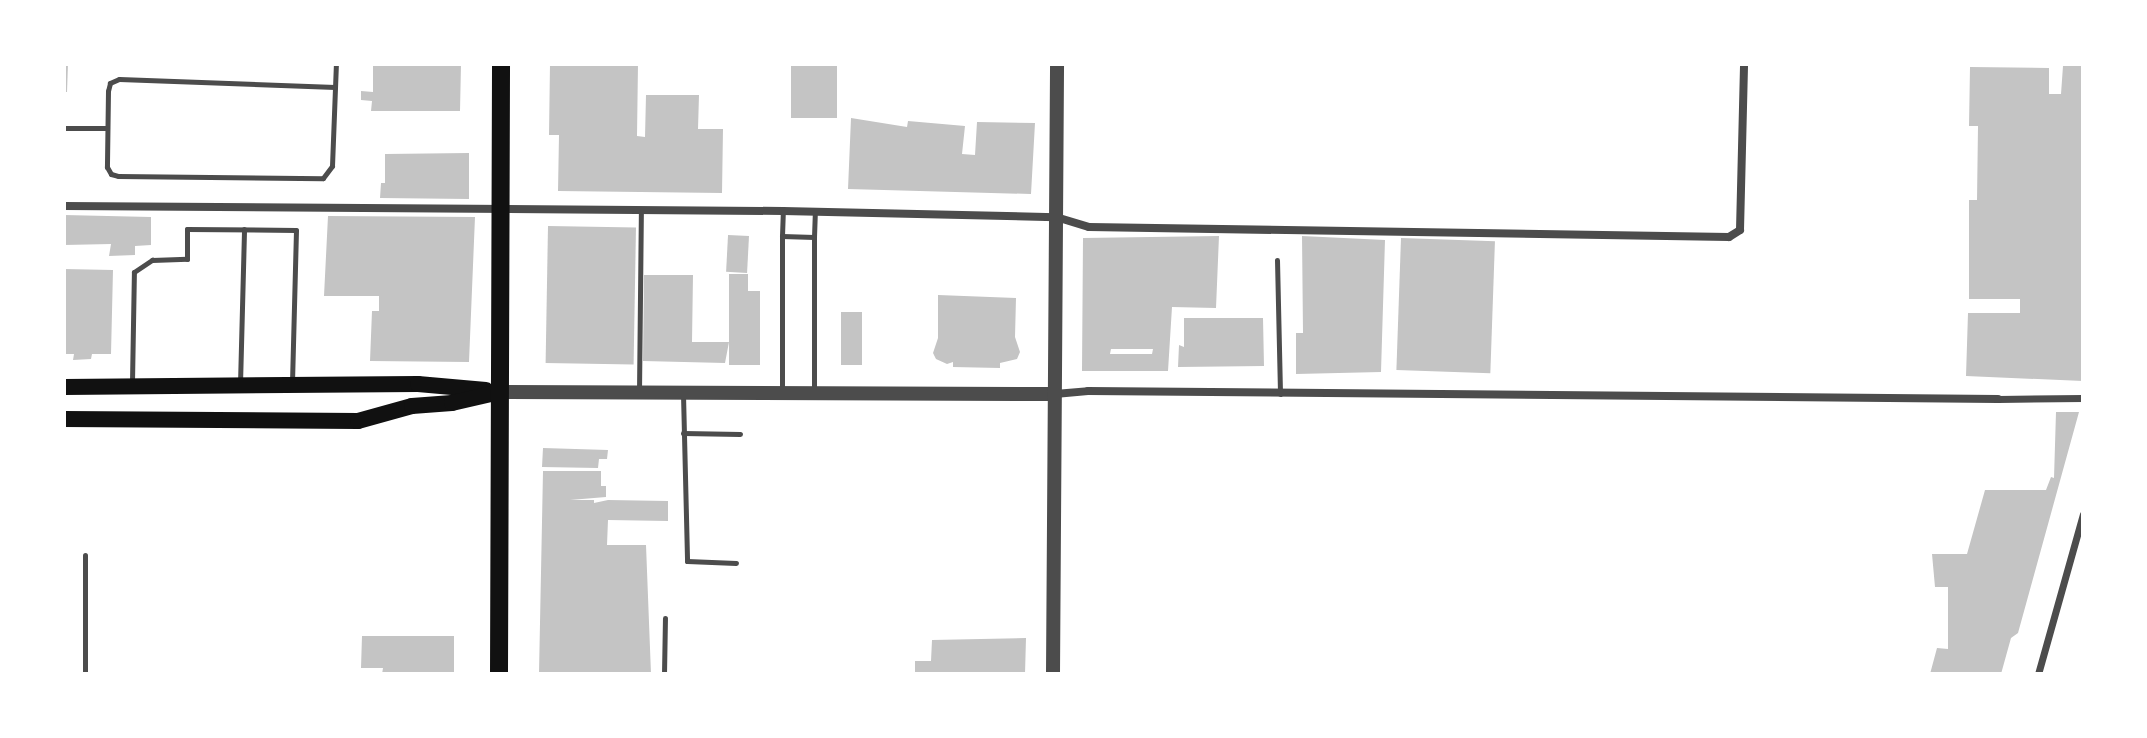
<!DOCTYPE html>
<html>
<head>
<meta charset="utf-8">
<style>
	body { margin:0 }
	#map { position:relative; width:2147px; height:738px; overflow:hidden; background:#fff; font-family:Lato,sans-serif }
	div>[style] { position:absolute }
	.building>* { inset:0; background:#c4c4c4; transform-origin:0 0 }
	.service>* { height:5px; margin:-2.5px; padding:0 2.5px; transform-origin:2.5px; border-radius:2.5px; background:#4c4c4c }
	.pedestrian>* { height:7px; margin:-3.5px; padding:0 3.5px; transform-origin:3.5px; border-radius:3.5px; background:#4c4c4c }
	.minor>* { height:8px; margin:-4px; padding:0 4px; transform-origin:4px; border-radius:4px; background:#4c4c4c }
	.tertiary>* { height:14px; margin:-7px; padding:0 7px; transform-origin:7px; border-radius:7px; background:#4c4c4c }
	.primary>* { height:16px; margin:-8px; padding:0 8px; transform-origin:8px; border-radius:8px; background:#111 }
	.trunk>* { height:18px; margin:-9px; padding:0 9px; transform-origin:9px; border-radius:9px; background:#111 }
	span { translate:-50% -50%; white-space:nowrap; text-align:center; line-height:1.15; -webkit-text-stroke:6px #fff; paint-order:stroke }
	.frame { position:absolute; inset:0; border:66px solid #fff; pointer-events:none }
</style>
</head>
<body>
<div id="map">
	<div class="building">
		<div style="clip-path:polygon(64px 64px,68px 64px,67px 92px,64px 92px)"></div>
		<div style="clip-path:polygon(373px 64px,461px 64px,460px 111px,371px 111px,372px 101px,361px 100px,361px 91px,373px 92px)"></div>
		<div style="clip-path:polygon(550px 64px,638px 64px,637px 136px,645px 137px,646px 95px,699px 95px,698px 129px,723px 129px,722px 193px,558px 191px,559px 135px,549px 135px)"></div>
		<div style="left:791px;top:64px;width:46px;height:54px"></div>
		<div style="clip-path:polygon(2083px 65px,2083px 381px,1966px 376px,1968px 313px,2020px 313px,2020px 299px,1969px 299px,1969px 200px,1977px 200px,1978px 126px,1969px 126px,1970px 67px,2049px 68px,2049px 94px,2061px 94px,2063px 66px)"></div>
		<div style="clip-path:polygon(851px 118px,907px 127px,908px 121px,965px 126px,962px 154px,975px 155px,977px 122px,1035px 123px,1031px 194px,848px 189px)"></div>
		<div style="clip-path:polygon(469px 153px,469px 199px,380px 198px,381px 183px,385px 183px,385px 154px)"></div>
		<div style="clip-path:polygon(64px 215px,151px 217px,151px 245px,135px 246px,135px 255px,109px 256px,111px 244px,64px 245px)"></div>
		<div style="clip-path:polygon(328px 216px,475px 217px,469px 362px,370px 361px,372px 311px,379px 311px,379px 296px,324px 296px)"></div>
		<div style="left:548px;top:226px;width:88px;height:137px;rotate:1deg"></div>
		<div style="left:749px;top:236px;width:37px;height:21px;rotate:93deg"></div>
		<div style="clip-path:polygon(evenodd,1219px 236px,1216px 308px,1172px 307px,1168px 371px,1082px 371px,1083px 238px,1219px 236px,1111px 349px,1153px 349px,1152px 354px,1110px 354px,1111px 349px)"></div>
		<div style="clip-path:polygon(1302px 236px,1385px 240px,1381px 372px,1296px 374px,1296px 333px,1303px 333px)"></div>
		<div style="left:1401px;top:238px;width:94px;height:132px;rotate:2deg"></div>
		<div style="clip-path:polygon(64px 269px,113px 270px,111px 354px,92px 354px,91px 359px,73px 360px,74px 354px,64px 354px)"></div>
		<div style="clip-path:polygon(729px 274px,748px 274px,748px 291px,760px 291px,760px 365px,729px 365px,729px 342px,725px 363px,643px 361px,644px 275px,693px 275px,692px 342px,729px 342px)"></div>
		<div style="clip-path:polygon(938px 295px,1016px 298px,1015px 337px,1020px 352px,1017px 359px,1000px 363px,1000px 368px,953px 367px,953px 362px,947px 364px,936px 359px,933px 353px,938px 338px)"></div>
		<div style="left:841px;top:312px;width:21px;height:53px"></div>
		<div style="clip-path:polygon(1184px 318px,1263px 318px,1264px 366px,1178px 367px,1179px 345px,1184px 347px)"></div>
		<div style="clip-path:polygon(2056px 412px,2079px 412px,2018px 633px,2011px 638px,2001px 674px,1930px 674px,1937px 648px,1948px 649px,1948px 587px,1935px 587px,1932px 554px,1967px 554px,1985px 490px,2046px 490px,2051px 477px,2054px 478px)"></div>
		<div style="clip-path:polygon(543px 448px,608px 450px,607px 459px,599px 459px,598px 468px,542px 467px)"></div>
		<div style="clip-path:polygon(543px 471px,601px 471px,601px 486px,606px 486px,606px 497px,570px 500px,594px 500px,594px 503px,608px 500px,668px 501px,668px 521px,608px 520px,607px 545px,646px 545px,651px 674px,539px 674px)"></div>
		<div style="clip-path:polygon(362px 636px,454px 636px,454px 674px,382px 674px,383px 668px,361px 668px)"></div>
		<div style="clip-path:polygon(1026px 638px,1025px 674px,915px 674px,915px 661px,931px 661px,932px 640px)"></div>
	</div>
	<div class="service">
		<div style="left:335px;top:87px;width:216px;rotate:-177.9deg"></div>
		<div style="left:119px;top:79px;width:10px;rotate:156deg"></div>
		<div style="left:110px;top:83px;width:8px;rotate:104deg"></div>
		<div style="left:108px;top:91px;width:76px;rotate:90.8deg"></div>
		<div style="left:107px;top:167px;width:8px;rotate:60deg"></div>
		<div style="left:111px;top:174px;width:7px;rotate:16deg"></div>
		<div style="left:118px;top:176px;width:205px;rotate:0.6deg"></div>
		<div style="left:323px;top:178px;width:15px;rotate:-53deg"></div>
		<div style="left:332px;top:166px;width:102px;rotate:-87.8deg"></div>
		<div style="left:64px;top:128px;width:43px"></div>
		<div style="left:782px;top:236px;width:25px;rotate:-88deg"></div>
		<div style="left:814px;top:237px;width:25px;rotate:-88deg"></div>
		<div style="left:1277px;top:260px;width:134px;rotate:88.7deg"></div>
		<div style="left:132px;top:382px;width:110px;rotate:-89deg"></div>
		<div style="left:134px;top:272px;width:22px;rotate:-34deg"></div>
		<div style="left:152px;top:260px;width:35px;rotate:-2deg"></div>
		<div style="left:187px;top:259px;width:30px;rotate:-90deg"></div>
		<div style="left:187px;top:229px;width:109px;rotate:0.5deg"></div>
		<div style="left:296px;top:230px;width:151px;rotate:91.5deg"></div>
		<div style="left:240px;top:384px;width:155px;rotate:-88.5deg"></div>
		<div style="left:782px;top:389px;width:153px;rotate:-90deg"></div>
		<div style="left:782px;top:236px;width:32px;rotate:2deg"></div>
		<div style="left:814px;top:237px;width:153px;rotate:90deg"></div>
		<div style="left:639px;top:392px;width:182px;rotate:-89.4deg"></div>
		<div style="left:683px;top:394px;width:167px;rotate:88.6deg"></div>
		<div style="left:687px;top:561px;width:49px;rotate:2.3deg"></div>
		<div style="left:683px;top:433px;width:57px;rotate:1deg"></div>
		<div style="left:85px;top:674px;width:119px;rotate:-90deg"></div>
		<div style="left:664px;top:674px;width:56px;rotate:-89deg"></div>
	</div>
	<div class="pedestrian">
		<div style="left:1998px;top:399px;width:85px;rotate:-0.7deg"></div>
		<div style="left:2038px;top:674px;width:166px;rotate:-74.3deg"></div>
	</div>
	<div class="minor">
		<div style="left:64px;top:206px;width:719px;rotate:0.4deg"></div>
		<div style="left:783px;top:211px;width:273px;rotate:1.3deg"></div>
		<div style="left:1056px;top:217px;width:34px;rotate:17deg"></div>
		<div style="left:1089px;top:227px;width:640px;rotate:0.9deg"></div>
		<div style="left:1729px;top:237px;width:13px;rotate:-32deg"></div>
		<div style="left:1740px;top:230px;width:166px;rotate:-88.6deg"></div>
		<div style="left:1055px;top:394px;width:33px;rotate:-5deg"></div>
		<div style="left:1088px;top:391px;width:910px;rotate:0.5deg"></div>
	</div>
	<div class="tertiary">
		<div style="left:500px;top:392px;width:555px;rotate:0.21deg"></div>
		<div style="left:1053px;top:674px;width:610px;rotate:-89.62deg"></div>
	</div>
	<div class="primary">
		<div style="left:64px;top:387px;width:354px;rotate:-0.5deg"></div>
		<div style="left:418px;top:384px;width:68px;rotate:5deg"></div>
		<div style="left:64px;top:419px;width:294px;rotate:0.4deg"></div>
		<div style="left:358px;top:421px;width:56px;rotate:-15.5deg"></div>
		<div style="left:412px;top:406px;width:40px;rotate:-4.3deg"></div>
		<div style="left:452px;top:403px;width:49px;rotate:-12.9deg"></div>
	</div>
	<div class="trunk">
		<div style="left:499px;top:674px;width:610px;rotate:-89.81deg"></div>
	</div>
	<div class="frame"></div>
</div>
</body>
</html>
